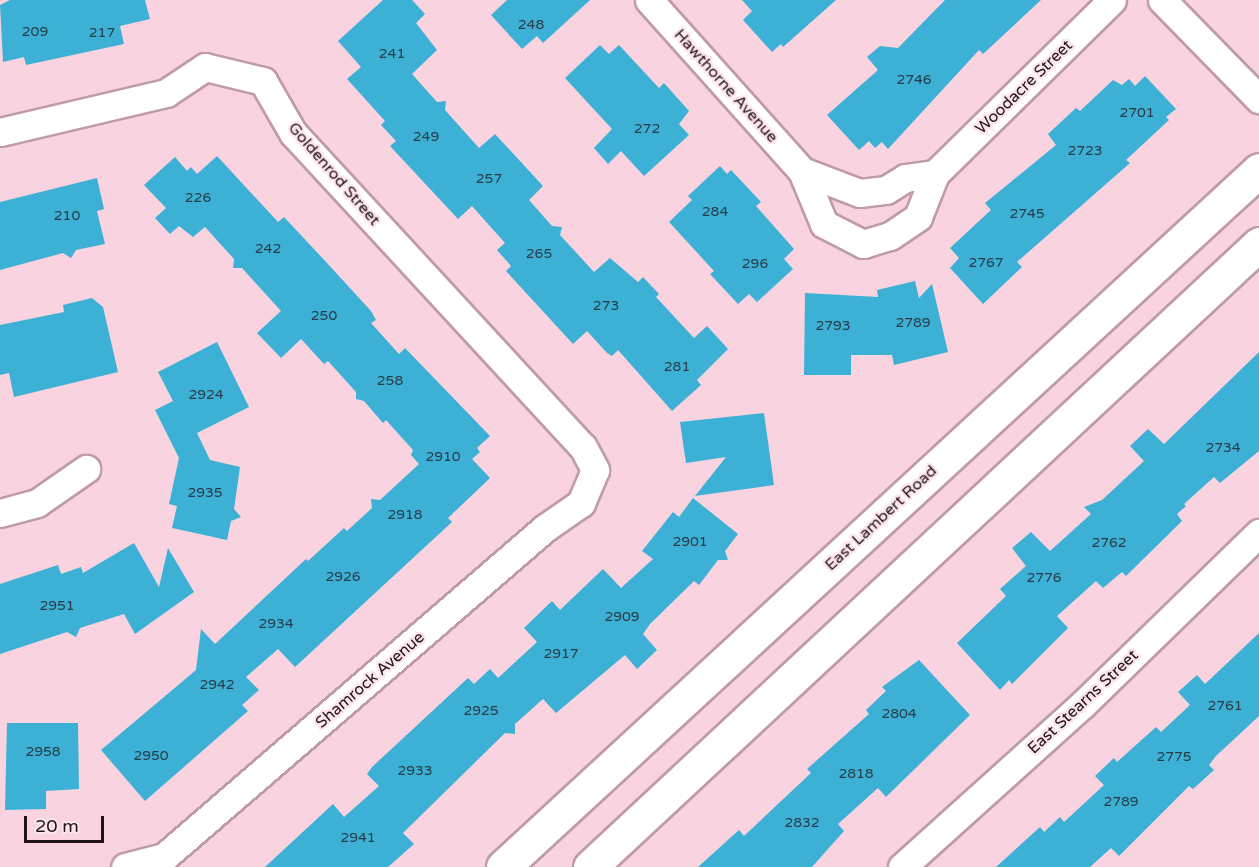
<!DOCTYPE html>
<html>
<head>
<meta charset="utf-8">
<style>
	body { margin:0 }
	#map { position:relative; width:1259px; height:867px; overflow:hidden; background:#fad3e0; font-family:"Varela Round",sans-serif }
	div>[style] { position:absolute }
	.building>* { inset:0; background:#3cb0d5 }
	.roads { filter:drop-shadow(2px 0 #bf9ba7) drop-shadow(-2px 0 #bf9ba7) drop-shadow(0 2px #bf9ba7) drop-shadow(0 -2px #bf9ba7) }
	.minor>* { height:27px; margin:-13.5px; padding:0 13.5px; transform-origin:13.5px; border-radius:13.5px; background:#fff }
	.major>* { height:33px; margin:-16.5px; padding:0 16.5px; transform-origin:16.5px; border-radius:16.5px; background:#fff }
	span { translate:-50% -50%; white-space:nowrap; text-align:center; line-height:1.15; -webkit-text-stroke:5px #fde5ed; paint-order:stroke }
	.number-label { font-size:14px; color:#283b47 }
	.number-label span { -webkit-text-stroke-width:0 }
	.street-label { font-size:16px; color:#211418 }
	.scale { position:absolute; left:24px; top:816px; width:80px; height:27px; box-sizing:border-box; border:3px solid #211418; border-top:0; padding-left:8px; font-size:18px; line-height:21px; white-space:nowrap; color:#211418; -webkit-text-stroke:4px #fde5ed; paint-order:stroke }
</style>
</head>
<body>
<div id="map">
	<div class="building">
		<div style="clip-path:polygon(10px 0,145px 0,150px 19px,120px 26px,124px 44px,26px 65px,24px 57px,3px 62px,0 5px)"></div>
		<div style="clip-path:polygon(383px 0,412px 0,425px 14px,416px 23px,437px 50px,412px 74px,437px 102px,446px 101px,445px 110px,479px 148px,495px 134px,543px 186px,529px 200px,552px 226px,562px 227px,560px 235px,594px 272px,610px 258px,638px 282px,643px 277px,659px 294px,656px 297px,694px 338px,707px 326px,728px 349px,697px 380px,701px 385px,672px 411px,618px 350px,612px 356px,607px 353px,587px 331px,573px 344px,506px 271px,511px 266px,497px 250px,505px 243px,472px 206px,458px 219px,390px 146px,396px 141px,381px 125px,385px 121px,347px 79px,361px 67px,338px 41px)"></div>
		<div style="clip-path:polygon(507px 0,590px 0,543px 43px,537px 36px,522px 49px,491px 15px)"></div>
		<div style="clip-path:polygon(742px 0,836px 0,783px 47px,781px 44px,772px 52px,743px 20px,752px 11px)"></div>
		<div style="clip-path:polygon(945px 0,1041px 0,983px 54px,979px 50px,888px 149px,882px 142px,875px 148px,869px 141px,859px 150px,827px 115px,878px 70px,867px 57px,880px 46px,898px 48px)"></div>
		<div style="clip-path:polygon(600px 45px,609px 54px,619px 45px,659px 88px,664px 83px,689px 111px,679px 124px,689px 135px,644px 176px,621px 151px,608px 164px,594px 148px,612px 129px,565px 78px)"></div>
		<div style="clip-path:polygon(1145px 76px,1176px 109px,1166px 117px,1169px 120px,1126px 160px,1130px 163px,1017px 262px,1022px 267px,983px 304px,950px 268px,959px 258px,950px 248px,991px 210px,985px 203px,1056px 145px,1048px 134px,1076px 108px,1080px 111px,1113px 80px,1122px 85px,1129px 79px,1135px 86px)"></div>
		<div style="clip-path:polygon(217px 156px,278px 222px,284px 217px,327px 263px,371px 311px,376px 320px,371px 323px,399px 354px,405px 348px,490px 436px,477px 448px,480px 452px,472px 459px,490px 478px,448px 518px,452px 522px,295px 667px,278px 649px,246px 677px,259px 690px,242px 705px,248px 711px,145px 801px,101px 750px,196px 670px,201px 629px,215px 644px,306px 559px,308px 561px,344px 528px,347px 531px,372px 508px,371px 499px,380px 500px,419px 464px,411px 455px,413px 450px,386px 420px,383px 423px,364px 401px,356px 399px,356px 392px,328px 361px,324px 364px,301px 339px,281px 358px,257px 333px,281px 311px,242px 268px,233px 268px,234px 259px,205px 227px,193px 237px,179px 226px,170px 234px,155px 218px,166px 208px,144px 185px,175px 157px,187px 171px,191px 167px,197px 174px)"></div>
		<div style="clip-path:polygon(720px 166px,727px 174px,731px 170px,761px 202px,756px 206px,794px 249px,784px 259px,793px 269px,757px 302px,749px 294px,738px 304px,710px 274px,714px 271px,669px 222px,692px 200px,688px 196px)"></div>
		<div style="clip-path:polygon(97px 178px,104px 209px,97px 211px,105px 244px,76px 250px,71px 258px,63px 253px,0 270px,0 202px)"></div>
		<div style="clip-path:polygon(915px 281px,919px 298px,932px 284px,948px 352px,894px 365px,892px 355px,851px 355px,851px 375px,804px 375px,805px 293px,878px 297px,877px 290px)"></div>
		<div style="clip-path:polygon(92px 298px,103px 307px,118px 372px,14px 397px,9px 373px,0 375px,0 325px,64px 312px,63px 305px)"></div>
		<div style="clip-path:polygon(217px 342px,249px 407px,197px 433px,210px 460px,240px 467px,234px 509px,241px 517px,231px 521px,227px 540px,172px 528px,177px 506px,169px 504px,179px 458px,155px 410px,173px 401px,158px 372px)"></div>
		<div style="clip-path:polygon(1259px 352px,1259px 451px,1220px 483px,1214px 477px,1184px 504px,1186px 506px,1177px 514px,1182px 521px,1126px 576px,1122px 572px,1103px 588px,1096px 581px,1057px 616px,1068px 628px,1012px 684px,1009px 680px,1000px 690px,957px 643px,1006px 596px,1000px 589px,1026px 566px,1012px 548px,1031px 532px,1050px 551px,1091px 514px,1084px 507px,1102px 500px,1144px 461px,1130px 446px,1148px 429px,1164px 444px)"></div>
		<div style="clip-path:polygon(764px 413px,774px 485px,695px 496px,726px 457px,686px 463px,680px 422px)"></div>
		<div style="clip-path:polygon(693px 498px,738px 534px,725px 551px,728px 560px,718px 560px,699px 585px,694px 581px,650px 624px,643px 634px,657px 650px,637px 669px,625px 655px,556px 713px,543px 699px,515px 724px,515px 734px,505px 733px,403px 833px,414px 844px,388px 867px,265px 867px,333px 804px,344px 817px,379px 786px,367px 774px,372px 767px,468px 678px,474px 684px,490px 669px,498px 678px,537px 642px,524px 628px,552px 601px,560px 610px,603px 569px,621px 588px,653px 559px,642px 551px,673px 512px,679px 517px)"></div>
		<div style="clip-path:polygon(134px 543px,159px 587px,168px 548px,194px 592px,135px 634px,124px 614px,80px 628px,76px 637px,67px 632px,0 654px,0 584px,58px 565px,61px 574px,81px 567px,83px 573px)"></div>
		<div style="clip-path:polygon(1259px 633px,1259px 716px,1216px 756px,1209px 765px,1214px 770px,1193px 789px,1189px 786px,1119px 856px,1111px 848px,1090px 867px,996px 867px,1040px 827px,1044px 832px,1060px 817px,1064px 822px,1104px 785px,1095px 776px,1114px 758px,1117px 762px,1156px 727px,1161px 732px,1190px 705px,1178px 692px,1197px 675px,1205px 684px)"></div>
		<div style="clip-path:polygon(919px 660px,970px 715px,886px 797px,878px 788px,838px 824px,844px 831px,812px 867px,698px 867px,739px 830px,744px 836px,811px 773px,807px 769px,869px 714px,866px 710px,886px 691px,882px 687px)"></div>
		<div style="clip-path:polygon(7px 723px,78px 723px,79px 789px,46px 791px,46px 809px,5px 810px)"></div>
	</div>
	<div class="roads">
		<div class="minor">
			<div style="left:649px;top:0;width:229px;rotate:48.2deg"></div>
			<div style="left:802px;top:171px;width:57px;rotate:67.5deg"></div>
			<div style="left:824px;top:224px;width:44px;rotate:27.1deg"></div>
			<div style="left:863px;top:244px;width:28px;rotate:-17deg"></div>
			<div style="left:890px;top:236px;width:34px;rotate:-34deg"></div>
			<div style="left:918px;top:217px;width:46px;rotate:-68.4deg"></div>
			<div style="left:935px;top:174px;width:248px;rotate:-44.5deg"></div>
			<div style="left:1162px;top:0;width:139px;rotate:45.6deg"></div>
			<div style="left:0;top:132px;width:171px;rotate:-13.2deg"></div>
			<div style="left:166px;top:93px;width:47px;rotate:-33.7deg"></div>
			<div style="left:205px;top:67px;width:60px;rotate:13.6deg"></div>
			<div style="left:263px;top:81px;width:60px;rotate:60deg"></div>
			<div style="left:293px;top:133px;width:427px;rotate:47.3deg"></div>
			<div style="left:583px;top:447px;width:26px;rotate:62deg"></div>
			<div style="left:595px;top:470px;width:36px;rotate:113deg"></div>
			<div style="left:581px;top:503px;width:44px;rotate:145.2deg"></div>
			<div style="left:545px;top:528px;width:503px;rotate:139.19deg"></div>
			<div style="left:164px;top:857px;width:40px;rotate:165.6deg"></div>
			<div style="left:802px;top:171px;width:62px;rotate:20.8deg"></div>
			<div style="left:860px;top:193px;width:26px;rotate:-7deg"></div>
			<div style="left:886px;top:190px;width:22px;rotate:-32deg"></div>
			<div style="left:905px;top:178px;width:30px;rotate:-8deg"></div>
			<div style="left:0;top:513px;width:38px;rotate:-15deg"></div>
			<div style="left:37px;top:503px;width:60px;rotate:-34.8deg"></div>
			<div style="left:902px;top:867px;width:242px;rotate:-42deg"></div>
			<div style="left:1082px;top:705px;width:247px;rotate:-44.2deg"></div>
		</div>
		<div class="major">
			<div style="left:503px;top:867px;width:1028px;rotate:-42.67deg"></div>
			<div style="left:590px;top:867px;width:914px;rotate:-42.96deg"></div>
		</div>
	</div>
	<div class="number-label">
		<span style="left:531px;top:25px">248</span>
		<span style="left:35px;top:32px">209</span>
		<span style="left:102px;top:33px">217</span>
		<span style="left:392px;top:54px">241</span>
		<span style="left:914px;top:80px">2746</span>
		<span style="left:1137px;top:113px">2701</span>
		<span style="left:647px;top:129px">272</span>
		<span style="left:426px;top:137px">249</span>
		<span style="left:1085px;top:151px">2723</span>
		<span style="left:489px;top:179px">257</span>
		<span style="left:198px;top:198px">226</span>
		<span style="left:715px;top:212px">284</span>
		<span style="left:1027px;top:214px">2745</span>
		<span style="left:67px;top:216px">210</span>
		<span style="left:268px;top:249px">242</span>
		<span style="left:539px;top:254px">265</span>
		<span style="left:986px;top:263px">2767</span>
		<span style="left:755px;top:264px">296</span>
		<span style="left:606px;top:306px">273</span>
		<span style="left:324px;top:316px">250</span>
		<span style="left:913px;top:323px">2789</span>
		<span style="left:833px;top:326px">2793</span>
		<span style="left:677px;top:367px">281</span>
		<span style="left:390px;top:381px">258</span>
		<span style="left:206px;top:395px">2924</span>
		<span style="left:1223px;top:448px">2734</span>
		<span style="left:443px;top:457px">2910</span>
		<span style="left:205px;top:493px">2935</span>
		<span style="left:405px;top:515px">2918</span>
		<span style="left:690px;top:542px">2901</span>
		<span style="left:1109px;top:543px">2762</span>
		<span style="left:343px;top:577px">2926</span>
		<span style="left:1044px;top:578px">2776</span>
		<span style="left:57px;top:606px">2951</span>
		<span style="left:622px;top:617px">2909</span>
		<span style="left:276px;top:624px">2934</span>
		<span style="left:561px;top:654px">2917</span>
		<span style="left:217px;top:685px">2942</span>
		<span style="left:1225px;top:706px">2761</span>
		<span style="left:481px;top:711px">2925</span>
		<span style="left:899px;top:714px">2804</span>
		<span style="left:43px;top:752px">2958</span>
		<span style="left:151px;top:756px">2950</span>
		<span style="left:1174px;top:757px">2775</span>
		<span style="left:415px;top:771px">2933</span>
		<span style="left:856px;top:774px">2818</span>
		<span style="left:1121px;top:802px">2789</span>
		<span style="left:802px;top:823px">2832</span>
		<span style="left:358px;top:838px">2941</span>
	</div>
	<div class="street-label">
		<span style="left:726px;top:86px;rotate:48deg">Hawthorne Avenue</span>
		<span style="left:1024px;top:87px;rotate:-44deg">Woodacre Street</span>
		<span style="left:334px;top:174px;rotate:49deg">Goldenrod Street</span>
		<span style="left:881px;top:518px;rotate:-43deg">East Lambert Road</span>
		<span style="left:370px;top:680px;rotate:-41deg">Shamrock Avenue</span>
		<span style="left:1083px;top:702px;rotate:-43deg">East Stearns Street</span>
	</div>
	<div class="scale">20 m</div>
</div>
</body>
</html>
